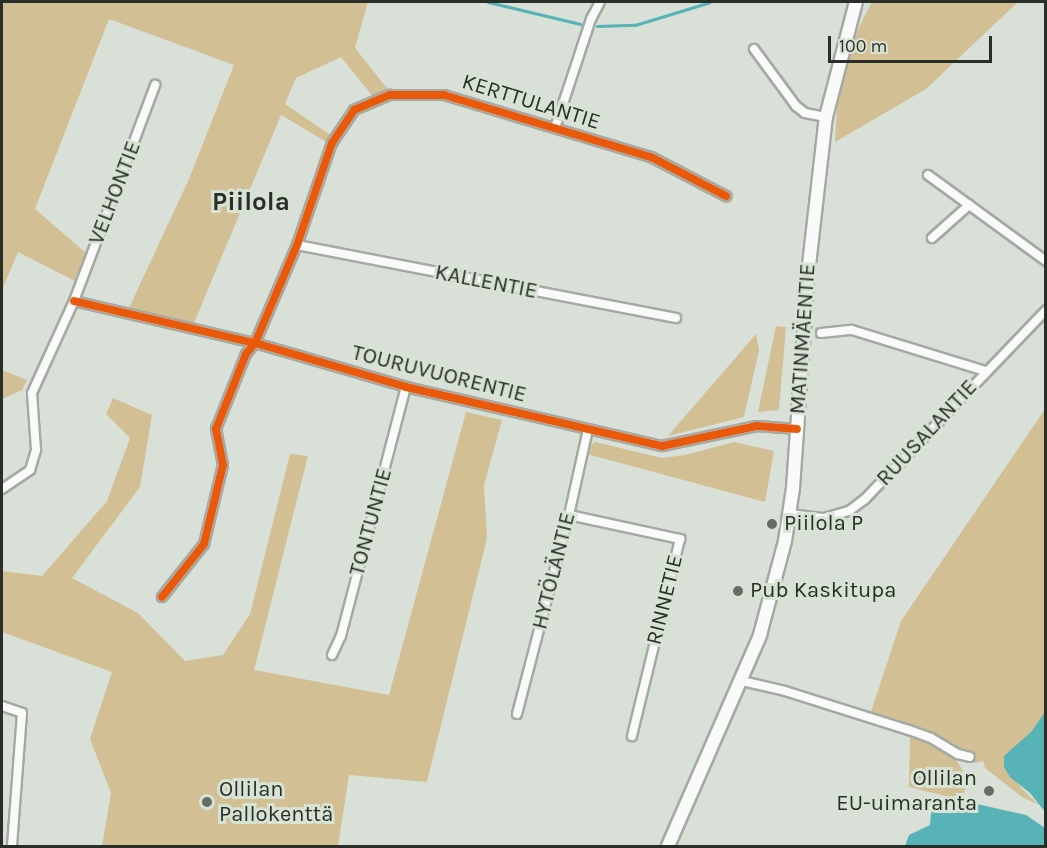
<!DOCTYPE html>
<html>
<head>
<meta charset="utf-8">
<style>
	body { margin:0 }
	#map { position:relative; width:1047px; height:848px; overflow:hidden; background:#d9e0d8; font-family:Karla,sans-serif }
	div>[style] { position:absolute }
	.green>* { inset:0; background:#d2c094 }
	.water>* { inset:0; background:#57b3b5 }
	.stream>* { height:3px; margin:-1.5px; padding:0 1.5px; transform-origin:1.5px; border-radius:1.5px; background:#57b3b5 }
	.roads { filter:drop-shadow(2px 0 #a4aaa3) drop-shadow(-2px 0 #a4aaa3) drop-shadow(0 2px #a4aaa3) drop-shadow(0 -2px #a4aaa3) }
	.street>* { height:8px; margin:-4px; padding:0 4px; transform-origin:4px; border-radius:4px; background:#f9faf9 }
	.secondary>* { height:12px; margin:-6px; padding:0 6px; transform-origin:6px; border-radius:6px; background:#f9faf9 }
	.cycleway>* { height:8px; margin:-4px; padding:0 4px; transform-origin:4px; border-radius:4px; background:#e8590c }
	.dots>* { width:16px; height:16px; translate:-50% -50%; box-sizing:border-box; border:3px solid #d7e3d4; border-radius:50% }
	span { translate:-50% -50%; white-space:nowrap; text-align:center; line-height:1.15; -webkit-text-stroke:6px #d7e3d4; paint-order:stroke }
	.street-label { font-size:22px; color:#292e28 }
	.poi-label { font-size:22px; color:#292e28 }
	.left { translate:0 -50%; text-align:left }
	.right { translate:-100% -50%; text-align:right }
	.quarter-label { font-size:26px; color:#292e28; font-weight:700 }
	.frame { position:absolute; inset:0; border:3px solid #292e28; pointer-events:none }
	.scale { position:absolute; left:828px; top:36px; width:164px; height:27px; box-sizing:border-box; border:3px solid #292e28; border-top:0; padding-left:8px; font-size:18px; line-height:21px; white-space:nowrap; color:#292e28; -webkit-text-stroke:4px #d7e3d4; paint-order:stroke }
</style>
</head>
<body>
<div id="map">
	<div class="green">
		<div style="clip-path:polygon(2px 2px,368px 2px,355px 48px,390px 92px,375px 99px,341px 57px,296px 78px,285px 104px,332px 136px,328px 143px,281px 115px,194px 323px,129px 308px,189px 179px,234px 65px,109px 19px,35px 209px,86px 253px,75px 281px,18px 252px,2px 290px)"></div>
		<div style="clip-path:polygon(872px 2px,1018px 2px,926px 89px,835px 142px,838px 91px,859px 27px)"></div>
		<div style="clip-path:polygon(776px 326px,786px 327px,779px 410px,758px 412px)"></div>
		<div style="clip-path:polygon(756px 334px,759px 350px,744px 417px,668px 436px)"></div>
		<div style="clip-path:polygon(2px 370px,27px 380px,22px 390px,2px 399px)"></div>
		<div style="clip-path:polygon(113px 398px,152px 415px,140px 487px,72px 578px,138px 613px,185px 661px,223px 655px,250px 614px,290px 454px,308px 456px,254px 670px,389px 695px,466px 412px,502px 420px,484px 485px,487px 538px,427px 782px,349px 775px,338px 846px,102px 846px,111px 793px,90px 739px,112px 672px,2px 632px,2px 571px,42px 576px,107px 501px,130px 438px,106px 414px)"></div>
		<div style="clip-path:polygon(1045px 409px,1045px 712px,1031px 732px,1004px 757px,1022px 789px,1039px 805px,1022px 797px,985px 768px,983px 761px,975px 763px,954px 757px,966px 775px,967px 784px,962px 800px,909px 787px,910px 736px,868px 721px,901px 621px)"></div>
		<div style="clip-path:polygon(595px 442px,662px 458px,685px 455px,734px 442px,774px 451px,765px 502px,587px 454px,588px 448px)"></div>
	</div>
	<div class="water">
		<div style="clip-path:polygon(1045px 712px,1045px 812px,1030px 793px,1010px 777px,1004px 767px,1004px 756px,1031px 732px)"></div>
		<div style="clip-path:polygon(950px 798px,1026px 815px,1045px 828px,1045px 846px,905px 846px,909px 835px,930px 825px,931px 813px)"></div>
	</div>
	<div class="stream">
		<div style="left:488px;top:2px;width:95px;rotate:13.4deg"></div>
		<div style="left:597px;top:26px;width:38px;rotate:-2deg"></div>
		<div style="left:635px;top:25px;width:78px;rotate:-17deg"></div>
	</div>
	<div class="roads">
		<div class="street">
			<div style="left:754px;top:49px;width:71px;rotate:53.6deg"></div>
			<div style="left:796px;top:106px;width:11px;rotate:38deg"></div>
			<div style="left:805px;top:113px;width:21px;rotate:11deg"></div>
			<div style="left:555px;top:128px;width:115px;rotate:-71.7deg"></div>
			<div style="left:591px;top:19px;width:19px;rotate:-62deg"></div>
			<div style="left:928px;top:175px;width:146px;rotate:36.1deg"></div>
			<div style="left:932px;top:238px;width:50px;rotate:-41.7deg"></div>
			<div style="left:297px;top:245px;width:386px;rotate:10.9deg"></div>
			<div style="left:74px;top:301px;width:186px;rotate:13.1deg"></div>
			<div style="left:255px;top:343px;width:157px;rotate:16.2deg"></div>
			<div style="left:406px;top:387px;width:263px;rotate:13deg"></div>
			<div style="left:662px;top:446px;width:97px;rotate:-11.9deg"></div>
			<div style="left:757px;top:426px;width:40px;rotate:4.3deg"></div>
			<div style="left:821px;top:333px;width:31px;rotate:-6deg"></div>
			<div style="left:852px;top:330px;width:139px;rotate:17.1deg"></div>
			<div style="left:2px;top:489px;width:34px;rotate:-34deg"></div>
			<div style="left:30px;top:470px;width:21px;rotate:-73deg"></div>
			<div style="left:36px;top:450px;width:57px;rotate:-94deg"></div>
			<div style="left:32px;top:393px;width:101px;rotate:-65.5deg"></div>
			<div style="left:74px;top:301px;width:231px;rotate:-69.4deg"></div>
			<div style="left:790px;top:514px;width:34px;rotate:7deg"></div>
			<div style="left:824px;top:518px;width:26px;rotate:-16deg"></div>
			<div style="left:849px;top:511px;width:20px;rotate:-37deg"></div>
			<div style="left:865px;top:499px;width:262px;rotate:-46.2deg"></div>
			<div style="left:569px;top:515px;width:114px;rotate:12.2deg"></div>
			<div style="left:680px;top:539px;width:203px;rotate:103.7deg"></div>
			<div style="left:162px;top:597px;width:68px;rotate:-51.6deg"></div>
			<div style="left:204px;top:544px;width:81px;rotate:-76.5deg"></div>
			<div style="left:223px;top:465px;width:37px;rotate:-101deg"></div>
			<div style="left:216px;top:429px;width:81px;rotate:-68.2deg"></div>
			<div style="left:246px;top:354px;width:14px;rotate:-51deg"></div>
			<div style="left:255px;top:343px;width:107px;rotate:-66.8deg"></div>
			<div style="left:297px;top:245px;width:108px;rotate:-71.1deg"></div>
			<div style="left:332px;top:143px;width:40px;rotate:-56deg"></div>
			<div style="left:354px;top:110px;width:39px;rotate:-23deg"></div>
			<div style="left:390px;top:95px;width:54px"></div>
			<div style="left:444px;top:95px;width:216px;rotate:16.7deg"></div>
			<div style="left:651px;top:157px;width:85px;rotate:27.5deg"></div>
			<div style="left:332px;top:655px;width:21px;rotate:-65deg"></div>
			<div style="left:341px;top:636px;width:257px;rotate:-75.4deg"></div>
			<div style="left:742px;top:681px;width:44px;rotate:13.1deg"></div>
			<div style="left:785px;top:691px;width:130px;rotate:17.5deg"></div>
			<div style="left:909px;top:730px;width:23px;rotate:20deg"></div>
			<div style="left:931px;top:738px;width:31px;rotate:31deg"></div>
			<div style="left:958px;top:754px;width:12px;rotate:14deg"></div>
			<div style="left:2px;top:706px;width:21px;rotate:19deg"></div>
			<div style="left:22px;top:713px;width:133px;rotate:94.3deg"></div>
			<div style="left:517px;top:714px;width:206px;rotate:-75.4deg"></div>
			<div style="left:569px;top:515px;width:88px;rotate:-77.5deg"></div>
		</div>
		<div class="secondary">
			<div style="left:668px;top:846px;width:230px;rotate:-66.4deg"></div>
			<div style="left:760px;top:635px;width:97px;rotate:-75.1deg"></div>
			<div style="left:785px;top:541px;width:54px;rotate:-81.4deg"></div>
			<div style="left:793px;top:488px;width:215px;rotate:-86deg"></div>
			<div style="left:808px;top:274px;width:158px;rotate:-83.5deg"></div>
			<div style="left:826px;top:117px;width:119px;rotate:-75.4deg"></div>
		</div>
	</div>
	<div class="cycleway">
		<div style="left:74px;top:301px;width:186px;rotate:13.1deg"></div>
		<div style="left:255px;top:343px;width:157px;rotate:16.2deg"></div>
		<div style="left:406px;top:387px;width:263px;rotate:13deg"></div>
		<div style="left:662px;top:446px;width:97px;rotate:-11.9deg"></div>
		<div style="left:757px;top:426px;width:40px;rotate:4.3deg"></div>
		<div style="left:162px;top:597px;width:68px;rotate:-51.6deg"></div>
		<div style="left:204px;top:544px;width:81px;rotate:-76.5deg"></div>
		<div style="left:223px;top:465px;width:37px;rotate:-101deg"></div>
		<div style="left:216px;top:429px;width:81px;rotate:-68.2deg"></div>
		<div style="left:246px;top:354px;width:14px;rotate:-51deg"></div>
		<div style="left:255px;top:343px;width:107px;rotate:-66.8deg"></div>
		<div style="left:297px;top:245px;width:108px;rotate:-71.1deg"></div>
		<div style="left:332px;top:143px;width:40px;rotate:-56deg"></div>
		<div style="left:354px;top:110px;width:39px;rotate:-23deg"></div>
		<div style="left:390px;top:95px;width:54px"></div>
		<div style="left:444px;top:95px;width:216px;rotate:16.7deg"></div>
		<div style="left:651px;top:157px;width:85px;rotate:27.5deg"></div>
	</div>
	<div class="dots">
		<div style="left:772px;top:524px;background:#676c66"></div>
		<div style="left:738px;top:591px;background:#676c66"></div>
		<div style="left:989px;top:791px;background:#676c66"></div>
		<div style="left:207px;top:802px;background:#676c66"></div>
	</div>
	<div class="street-label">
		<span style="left:531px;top:102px;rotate:17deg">KERTTULANTIE</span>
		<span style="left:115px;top:193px;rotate:-69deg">VELHONTIE</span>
		<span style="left:486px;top:282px;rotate:11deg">KALLENTIE</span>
		<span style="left:803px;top:339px;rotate:-86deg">MATINMÄENTIE</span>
		<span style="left:439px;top:374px;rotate:14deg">TOURUVUORENTIE</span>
		<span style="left:927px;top:433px;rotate:-47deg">RUUSALANTIE</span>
		<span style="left:371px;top:522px;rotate:-75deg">TONTUNTIE</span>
		<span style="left:554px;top:571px;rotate:-76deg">HYTÖLÄNTIE</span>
		<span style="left:665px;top:600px;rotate:-76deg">RINNETIE</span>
	</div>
	<div class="poi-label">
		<span class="left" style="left:784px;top:524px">Piilola P</span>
		<span class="left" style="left:750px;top:591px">Pub Kaskitupa</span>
		<span class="right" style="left:977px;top:791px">Ollilan<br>EU-uimaranta</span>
		<span class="left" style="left:219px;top:802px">Ollilan<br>Pallokenttä</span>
	</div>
	<div class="quarter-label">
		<span style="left:251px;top:202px">Piilola</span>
	</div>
	<div class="frame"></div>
	<div class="scale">100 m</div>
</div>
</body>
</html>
